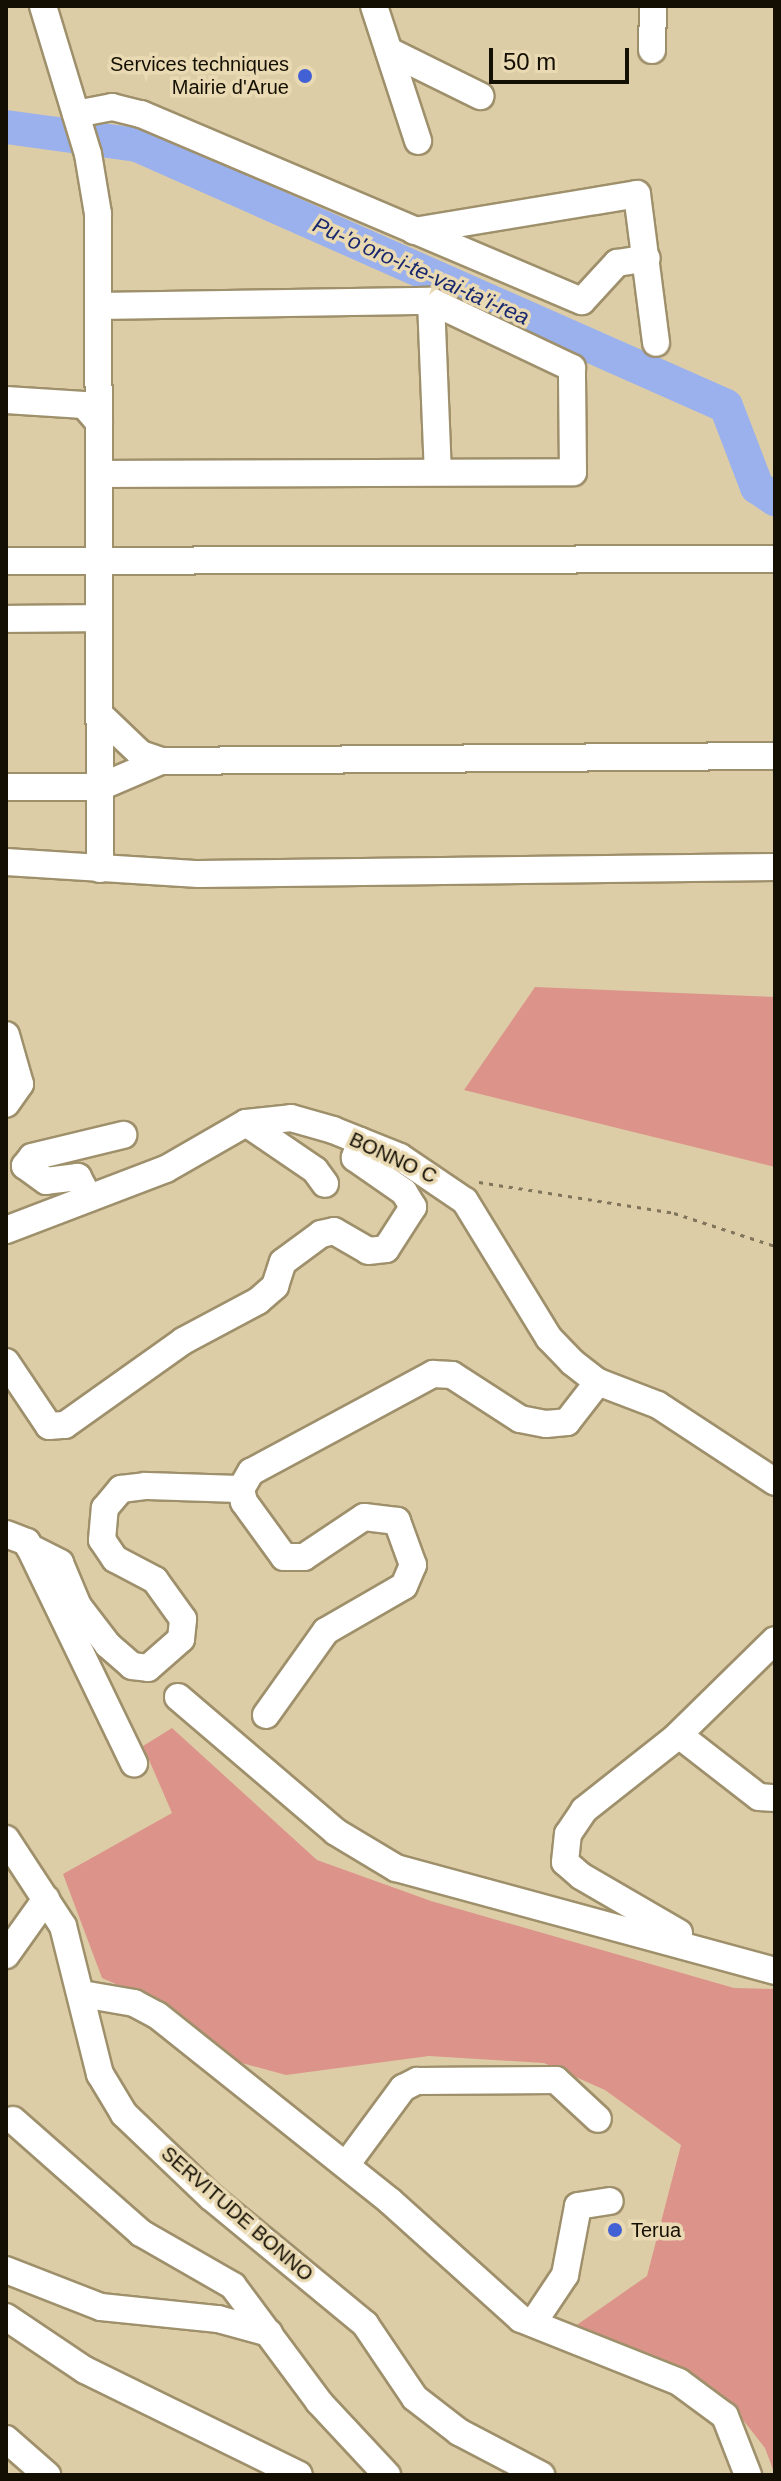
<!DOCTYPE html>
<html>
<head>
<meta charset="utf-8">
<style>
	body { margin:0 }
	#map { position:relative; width:781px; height:2481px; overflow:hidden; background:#ddcda7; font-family:Helvetica,sans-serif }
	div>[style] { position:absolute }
	.green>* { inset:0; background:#dc948a }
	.river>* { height:34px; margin:-17px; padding:0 17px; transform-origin:17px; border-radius:17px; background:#9ab1ee }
	.path>* { height:3px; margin-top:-1.5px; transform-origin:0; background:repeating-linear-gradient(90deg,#80755b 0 4px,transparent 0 10px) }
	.roads { filter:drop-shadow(2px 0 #9f906c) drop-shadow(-2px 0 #9f906c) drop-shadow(0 2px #9f906c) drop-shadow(0 -2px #9f906c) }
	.minor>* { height:26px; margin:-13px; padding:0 13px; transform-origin:13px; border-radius:13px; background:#fff }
	.dots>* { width:22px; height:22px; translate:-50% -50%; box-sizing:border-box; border:4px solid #eadab3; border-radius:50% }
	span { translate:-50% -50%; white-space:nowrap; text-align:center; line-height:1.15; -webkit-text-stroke:7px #eadab3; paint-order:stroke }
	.poi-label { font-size:20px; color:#140f03 }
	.right { translate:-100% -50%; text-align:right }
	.left { translate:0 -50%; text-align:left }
	.street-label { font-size:20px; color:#140f03 }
	.water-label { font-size:22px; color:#18286e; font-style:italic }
	.frame { position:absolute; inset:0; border:8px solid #140f03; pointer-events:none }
	.scale { position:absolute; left:489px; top:48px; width:140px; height:36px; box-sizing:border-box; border:4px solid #140f03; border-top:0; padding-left:10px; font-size:24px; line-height:28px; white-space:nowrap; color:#140f03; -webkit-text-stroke:6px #eadab3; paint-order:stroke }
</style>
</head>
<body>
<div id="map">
	<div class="green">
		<div style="clip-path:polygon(535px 987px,775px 997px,775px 1167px,464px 1090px)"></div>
		<div style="clip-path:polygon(172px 1728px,317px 1860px,431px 1901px,734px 1988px,775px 1989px,775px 2475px,765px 2448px,736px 2411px,571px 2329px,647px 2276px,681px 2145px,605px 2090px,544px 2063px,429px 2056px,286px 2075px,238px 2062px,143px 1996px,102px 1978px,63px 1874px,172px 1813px,143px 1746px)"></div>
	</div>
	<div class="river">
		<div style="left:6px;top:127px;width:132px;rotate:7.8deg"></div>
		<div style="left:137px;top:145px;width:644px;rotate:23.9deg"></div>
		<div style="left:726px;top:406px;width:87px;rotate:69.1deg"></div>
		<div style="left:757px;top:487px;width:22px;rotate:34deg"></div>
	</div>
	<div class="path">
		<div style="left:479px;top:1182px;width:197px;rotate:9deg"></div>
		<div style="left:674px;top:1213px;width:106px;rotate:18.1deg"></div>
	</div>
	<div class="roads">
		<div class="minor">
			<div style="left:43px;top:6px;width:155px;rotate:73.1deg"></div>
			<div style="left:88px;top:154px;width:61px;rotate:80.5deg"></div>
			<div style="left:98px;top:214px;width:655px;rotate:89.83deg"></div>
			<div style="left:374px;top:6px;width:142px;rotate:71.9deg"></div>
			<div style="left:652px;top:50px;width:44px;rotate:-88.7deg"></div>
			<div style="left:389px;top:51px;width:102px;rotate:26.3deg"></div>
			<div style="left:76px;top:114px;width:37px;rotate:-11deg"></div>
			<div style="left:112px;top:107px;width:30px;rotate:14deg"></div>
			<div style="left:141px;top:114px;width:479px;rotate:23deg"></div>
			<div style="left:582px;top:301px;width:52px;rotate:-47.4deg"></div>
			<div style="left:617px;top:263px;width:30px;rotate:-9deg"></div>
			<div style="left:414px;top:231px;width:226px;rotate:-9.4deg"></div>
			<div style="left:637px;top:194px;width:150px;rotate:82.7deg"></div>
			<div style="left:98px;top:306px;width:333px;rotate:-0.9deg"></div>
			<div style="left:431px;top:301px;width:171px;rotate:87.7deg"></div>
			<div style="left:6px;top:400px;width:78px;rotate:3.7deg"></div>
			<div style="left:84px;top:405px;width:23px;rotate:49deg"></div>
			<div style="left:99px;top:474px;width:474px;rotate:-0.2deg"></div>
			<div style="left:573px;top:472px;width:104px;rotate:-90.6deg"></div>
			<div style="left:572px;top:368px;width:156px;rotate:-154.6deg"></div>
			<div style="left:6px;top:561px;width:769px;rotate:-0.15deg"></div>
			<div style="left:6px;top:619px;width:93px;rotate:-0.6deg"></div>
			<div style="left:100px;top:715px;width:57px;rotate:43.6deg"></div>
			<div style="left:141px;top:754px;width:21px;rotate:19deg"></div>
			<div style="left:6px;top:787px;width:94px"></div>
			<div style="left:100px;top:787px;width:66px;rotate:-23.1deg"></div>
			<div style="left:161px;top:761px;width:614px;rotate:-0.47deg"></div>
			<div style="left:6px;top:862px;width:193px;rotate:3.6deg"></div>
			<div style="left:199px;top:874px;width:576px;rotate:-0.7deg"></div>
			<div style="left:6px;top:1035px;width:51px;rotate:74.1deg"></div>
			<div style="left:20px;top:1084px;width:24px;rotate:125deg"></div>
			<div style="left:246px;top:1123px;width:83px;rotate:34.3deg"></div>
			<div style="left:315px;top:1170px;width:17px;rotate:54deg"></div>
			<div style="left:89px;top:1198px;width:24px;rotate:-118deg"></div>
			<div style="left:78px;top:1177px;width:32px;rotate:173deg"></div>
			<div style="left:46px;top:1181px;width:26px;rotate:-144deg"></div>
			<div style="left:25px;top:1166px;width:11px;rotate:-52deg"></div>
			<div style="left:32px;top:1157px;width:94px;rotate:-13.6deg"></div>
			<div style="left:6px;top:1230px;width:171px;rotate:-20.9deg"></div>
			<div style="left:166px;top:1169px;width:92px;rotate:-29.9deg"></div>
			<div style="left:246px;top:1123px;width:45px;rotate:-6.3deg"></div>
			<div style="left:291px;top:1118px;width:44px;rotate:15.9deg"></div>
			<div style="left:333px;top:1130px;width:72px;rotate:21.9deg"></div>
			<div style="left:400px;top:1157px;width:78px;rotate:34.1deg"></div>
			<div style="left:465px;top:1201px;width:161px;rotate:58.5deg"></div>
			<div style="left:549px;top:1338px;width:33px;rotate:46deg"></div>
			<div style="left:572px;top:1362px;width:33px;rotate:38deg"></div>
			<div style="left:598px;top:1382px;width:64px;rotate:21deg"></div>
			<div style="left:658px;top:1405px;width:140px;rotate:33.3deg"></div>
			<div style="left:6px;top:1362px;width:77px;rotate:56.1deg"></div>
			<div style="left:49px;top:1426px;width:16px;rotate:-4deg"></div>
			<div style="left:65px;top:1425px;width:145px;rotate:-35.4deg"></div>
			<div style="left:183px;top:1341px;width:85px;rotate:-28.1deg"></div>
			<div style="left:258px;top:1301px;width:23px;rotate:-41deg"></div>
			<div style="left:275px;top:1286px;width:25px;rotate:-72deg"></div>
			<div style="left:283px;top:1262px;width:47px;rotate:-36.4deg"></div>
			<div style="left:321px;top:1234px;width:13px;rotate:-13deg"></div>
			<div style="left:334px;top:1231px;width:39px;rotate:30deg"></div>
			<div style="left:368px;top:1251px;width:18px;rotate:-6deg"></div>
			<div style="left:386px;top:1249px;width:50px;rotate:-57.3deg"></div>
			<div style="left:413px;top:1207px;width:17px;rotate:-121deg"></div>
			<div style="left:404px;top:1192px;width:60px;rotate:-145.2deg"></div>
			<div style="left:355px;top:1158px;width:18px;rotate:-74deg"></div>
			<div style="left:6px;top:1534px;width:22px;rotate:21deg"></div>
			<div style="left:27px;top:1542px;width:246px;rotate:64.2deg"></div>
			<div style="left:29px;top:1547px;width:35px;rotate:27deg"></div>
			<div style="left:60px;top:1563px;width:47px;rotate:67.3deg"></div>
			<div style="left:78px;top:1606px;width:49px;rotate:52.4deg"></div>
			<div style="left:108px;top:1645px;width:32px;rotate:41deg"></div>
			<div style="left:132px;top:1666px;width:16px;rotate:7deg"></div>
			<div style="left:148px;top:1668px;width:44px;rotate:-41.3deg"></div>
			<div style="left:181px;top:1639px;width:20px;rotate:-84deg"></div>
			<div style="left:183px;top:1619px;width:48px;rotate:-125.7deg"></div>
			<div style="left:155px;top:1580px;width:45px;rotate:-152.3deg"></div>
			<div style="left:115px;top:1559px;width:23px;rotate:-124deg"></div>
			<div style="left:102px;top:1540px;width:32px;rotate:-85deg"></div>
			<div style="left:105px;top:1508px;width:25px;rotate:-50deg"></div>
			<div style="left:121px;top:1489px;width:24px;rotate:-7deg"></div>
			<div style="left:145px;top:1486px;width:96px;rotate:1.8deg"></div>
			<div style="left:178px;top:1697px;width:208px;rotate:40.5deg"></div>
			<div style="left:336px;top:1832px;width:70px;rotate:31deg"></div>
			<div style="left:396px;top:1868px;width:393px;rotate:15.2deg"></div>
			<div style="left:266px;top:1715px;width:103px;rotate:-54.5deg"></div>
			<div style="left:326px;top:1631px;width:90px;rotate:-30deg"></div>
			<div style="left:404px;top:1586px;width:23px;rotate:-67deg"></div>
			<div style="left:413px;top:1565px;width:47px;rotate:-110deg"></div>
			<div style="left:397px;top:1521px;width:33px;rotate:-173deg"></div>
			<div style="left:364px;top:1517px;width:72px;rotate:146.3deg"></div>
			<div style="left:304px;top:1557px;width:20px;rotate:180deg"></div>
			<div style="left:284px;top:1557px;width:68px;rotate:-126deg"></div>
			<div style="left:244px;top:1502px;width:13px;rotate:-103deg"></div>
			<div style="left:241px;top:1489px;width:20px;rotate:-60deg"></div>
			<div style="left:251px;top:1472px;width:207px;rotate:-28.3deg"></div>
			<div style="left:433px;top:1374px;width:19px;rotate:3deg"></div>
			<div style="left:452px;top:1375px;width:81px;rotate:32.9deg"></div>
			<div style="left:520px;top:1419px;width:26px;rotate:11deg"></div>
			<div style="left:546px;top:1424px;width:21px;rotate:-5deg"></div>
			<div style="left:567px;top:1422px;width:51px;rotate:-52.2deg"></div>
			<div style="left:679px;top:1735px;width:101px;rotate:37.8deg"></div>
			<div style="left:759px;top:1797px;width:16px;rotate:4deg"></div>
			<div style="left:6px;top:1839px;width:104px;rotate:56.8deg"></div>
			<div style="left:63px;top:1926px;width:153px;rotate:76deg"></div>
			<div style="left:100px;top:2074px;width:47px;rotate:59deg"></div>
			<div style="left:124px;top:2114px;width:120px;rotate:43.7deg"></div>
			<div style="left:211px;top:2197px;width:200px;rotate:39.5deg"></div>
			<div style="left:365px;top:2324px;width:89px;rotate:56deg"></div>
			<div style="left:415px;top:2398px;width:56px;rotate:37.7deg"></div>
			<div style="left:459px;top:2432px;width:93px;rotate:27.7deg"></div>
			<div style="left:679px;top:1933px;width:113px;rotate:-149.8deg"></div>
			<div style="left:581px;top:1876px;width:21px;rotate:-139deg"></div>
			<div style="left:565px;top:1862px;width:28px;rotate:-84deg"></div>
			<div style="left:568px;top:1834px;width:29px;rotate:-56deg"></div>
			<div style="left:584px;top:1810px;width:115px;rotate:-38.3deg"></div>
			<div style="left:674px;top:1739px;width:141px;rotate:-44.4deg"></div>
			<div style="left:6px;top:1955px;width:69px;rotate:-54.5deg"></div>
			<div style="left:82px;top:1994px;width:53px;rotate:9.8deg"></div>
			<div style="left:134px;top:2003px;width:26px;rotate:28deg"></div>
			<div style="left:157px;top:2015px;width:298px;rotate:38.6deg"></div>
			<div style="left:390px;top:2201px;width:176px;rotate:42deg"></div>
			<div style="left:521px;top:2319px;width:170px;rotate:21.7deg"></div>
			<div style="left:679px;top:2382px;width:57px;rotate:36.5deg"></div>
			<div style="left:725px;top:2416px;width:63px;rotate:68.7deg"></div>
			<div style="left:13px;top:2120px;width:171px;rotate:41.4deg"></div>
			<div style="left:141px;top:2233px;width:106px;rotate:29.9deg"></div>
			<div style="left:233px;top:2286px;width:144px;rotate:53.4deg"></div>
			<div style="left:319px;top:2402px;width:100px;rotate:47deg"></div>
			<div style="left:346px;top:2165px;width:96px;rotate:-53.5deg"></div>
			<div style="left:403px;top:2088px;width:16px;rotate:-27deg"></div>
			<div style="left:417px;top:2081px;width:139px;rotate:-0.4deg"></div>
			<div style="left:556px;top:2080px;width:57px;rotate:42.9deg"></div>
			<div style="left:6px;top:2270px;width:102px;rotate:21.3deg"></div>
			<div style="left:101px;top:2307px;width:118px;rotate:5.9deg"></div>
			<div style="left:218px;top:2319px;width:53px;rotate:15.4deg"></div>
			<div style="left:6px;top:2317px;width:95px;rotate:33.9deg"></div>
			<div style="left:85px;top:2370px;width:238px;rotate:26.1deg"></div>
			<div style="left:533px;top:2323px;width:58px;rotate:-56.3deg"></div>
			<div style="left:565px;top:2275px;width:70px;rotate:-79.3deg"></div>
			<div style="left:578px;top:2206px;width:32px;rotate:-9deg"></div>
			<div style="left:6px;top:2439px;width:55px;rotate:41.3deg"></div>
		</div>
	</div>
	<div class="dots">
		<div style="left:305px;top:76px;background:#4261d4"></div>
		<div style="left:615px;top:2230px;background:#4261d4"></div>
	</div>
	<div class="poi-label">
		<span class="right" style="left:289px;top:76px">Services techniques<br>Mairie d'Arue</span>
		<span class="left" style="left:631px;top:2230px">Terua</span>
	</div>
	<div class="street-label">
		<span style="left:393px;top:1158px;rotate:25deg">BONNO C</span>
		<span style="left:237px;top:2214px;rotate:41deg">SERVITUDE BONNO</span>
	</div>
	<div class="water-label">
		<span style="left:421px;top:271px;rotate:24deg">Pu-'o'oro-i-te-vai-ta'i-rea</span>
	</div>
	<div class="frame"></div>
	<div class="scale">50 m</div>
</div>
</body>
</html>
